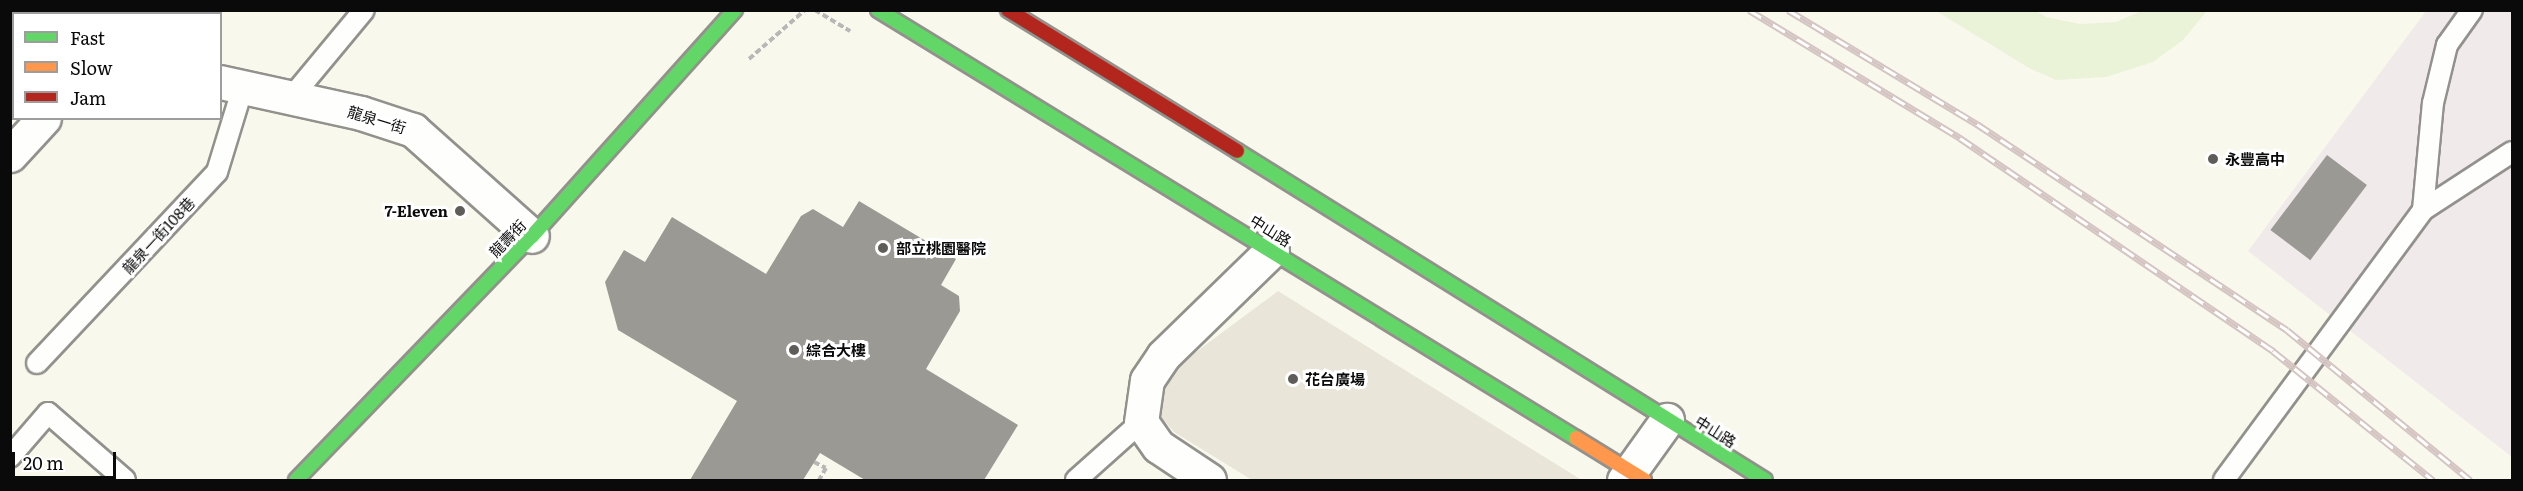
<!DOCTYPE html>
<html>
<head>
<meta charset="utf-8">
<style>
	body { margin:0 }
	#map { position:relative; width:2523px; height:491px; overflow:hidden; background:#f9f8ed; font-family:Literata,"Noto Sans TC",serif }
	div>[style] { position:absolute }
	.industrial>* { inset:0; background:#f0eaeb }
	.pitch>* { inset:0; background:#eaf2d8 }
	.plaza>* { inset:0; background:#e9e6d9 }
	.building>* { inset:0; background:#9b9994; transform-origin:0 0 }
	.path>* { height:4px; margin-top:-2px; transform-origin:0; background:repeating-linear-gradient(90deg,#b7b7b5 0 6px,transparent 0 9px) }
	.roads { filter:drop-shadow(2px 0 #92918c) drop-shadow(-2px 0 #92918c) drop-shadow(0 2px #92918c) drop-shadow(0 -2px #92918c) }
	.lane>* { height:20px; margin:-10px; padding:0 10px; transform-origin:10px; border-radius:10px; background:#fefefc }
	.street>* { height:33px; margin:-16.5px; padding:0 16.5px; transform-origin:16.5px; border-radius:16.5px; background:#fefefc }
	.fast>* { height:14px; margin:-7px; padding:0 7px; transform-origin:7px; border-radius:7px; background:#63d668 }
	.slow>* { height:14px; margin:-7px; padding:0 7px; transform-origin:7px; border-radius:7px; background:#ff974d }
	.jam>* { height:14px; margin:-7px; padding:0 7px; transform-origin:7px; border-radius:7px; background:#b3261e }
	.rail>* { height:7px; margin-top:-3.5px; transform-origin:0; background:repeating-linear-gradient(90deg,#fff 0 14px,#d4c5c3 0 28px); box-sizing:border-box; border-block:2px solid #d4c5c3 }
	.dots>* { width:16px; height:16px; translate:-50% -50%; box-sizing:border-box; border:3px solid #fff; border-radius:50% }
	span { translate:-50% -50%; white-space:nowrap; text-align:center; line-height:1.15; -webkit-text-stroke:6px #fff; paint-order:stroke }
	.street-label { font-size:15px; color:#0a0a0a }
	.poi-label { font-size:15px; color:#0a0a0a; font-weight:700 }
	.left { translate:0 -50%; text-align:left }
	.right { translate:-100% -50%; text-align:right }
	.frame { position:absolute; inset:0; border:12px solid #0a0a0a; pointer-events:none }
	.legend { position:absolute; left:12px; top:12px; width:210px; height:108px; box-sizing:border-box; background:#fff; border:2px solid #9d9d9d; margin:0; padding:8px 10px; list-style:none; font-size:18px; color:#0a0a0a }
	.legend li { display:flex; align-items:center; gap:12px; height:30px }
	.legend b { width:30px; border:2px solid #9d9d9d }
	.scale { position:absolute; left:12px; top:452px; width:104px; height:27px; box-sizing:border-box; border:3px solid #0a0a0a; border-top:0; padding-left:8px; font-size:18px; line-height:21px; white-space:nowrap; color:#0a0a0a; -webkit-text-stroke:4px #fff; paint-order:stroke }
</style>
</head>
<body>
<div id="map">
	<div class="industrial">
		<div style="clip-path:polygon(2426px 11px,2512px 11px,2512px 457px,2248px 251px)"></div>
	</div>
	<div class="pitch">
		<div style="clip-path:polygon(1936px 11px,2036px 11px,2046px 17px,2080px 24px,2116px 22px,2142px 11px,2207px 11px,2183px 40px,2153px 62px,2106px 77px,2056px 80px,2029px 68px)"></div>
	</div>
	<div class="plaza">
		<div style="clip-path:polygon(1278px 291px,1580px 479px,1579px 480px,1252px 480px,1174px 432px,1159px 415px,1160px 390px,1173px 369px)"></div>
	</div>
	<div class="building">
		<div style="left:2327px;top:155px;width:50px;height:94px;rotate:37deg"></div>
		<div style="clip-path:polygon(859px 201px,956px 259px,941px 285px,959px 296px,960px 311px,926px 369px,1018px 425px,984px 480px,865px 480px,820px 453px,803px 480px,690px 480px,737px 401px,618px 330px,605px 282px,624px 250px,645px 262px,672px 217px,766px 274px,801px 216px,813px 209px,843px 227px)"></div>
	</div>
	<div class="path">
		<div style="left:815px;top:10px;width:41px;rotate:31deg"></div>
		<div style="left:749px;top:59px;width:74px;rotate:-41.2deg"></div>
		<div style="left:814px;top:462px;width:13px;rotate:27deg"></div>
		<div style="left:826px;top:468px;width:14px;rotate:120deg"></div>
	</div>
	<div class="roads">
		<div class="lane">
			<div style="left:97px;top:14px;width:4px;rotate:-90deg"></div>
			<div style="left:291px;top:98px;width:114px;rotate:-50.3deg"></div>
			<div style="left:2423px;top:210px;width:107px;rotate:-84.7deg"></div>
			<div style="left:2433px;top:103px;width:60px;rotate:-76.4deg"></div>
			<div style="left:2447px;top:45px;width:43px;rotate:-54.5deg"></div>
			<div style="left:37px;top:363px;width:262px;rotate:-46.7deg"></div>
			<div style="left:217px;top:172px;width:89px;rotate:-73deg"></div>
			<div style="left:10px;top:457px;width:58px;rotate:-49.2deg"></div>
			<div style="left:48px;top:413px;width:102px;rotate:41deg"></div>
			<div style="left:1076px;top:480px;width:87px;rotate:-41.7deg"></div>
			<div style="left:2224px;top:480px;width:335px;rotate:-53.6deg"></div>
			<div style="left:2423px;top:210px;width:106px;rotate:-33.1deg"></div>
		</div>
		<div class="street">
			<div style="left:10px;top:37px;width:4px;rotate:14deg"></div>
			<div style="left:220px;top:82px;width:144px;rotate:12.4deg"></div>
			<div style="left:361px;top:113px;width:55px;rotate:18.1deg"></div>
			<div style="left:413px;top:130px;width:159px;rotate:41.7deg"></div>
			<div style="left:10px;top:155px;width:50px;rotate:-47.4deg"></div>
			<div style="left:1209px;top:480px;width:61px;rotate:-146.3deg"></div>
			<div style="left:1158px;top:446px;width:29px;rotate:-125deg"></div>
			<div style="left:1141px;top:422px;width:42px;rotate:-81.9deg"></div>
			<div style="left:1147px;top:380px;width:29px;rotate:-56deg"></div>
			<div style="left:1163px;top:356px;width:152px;rotate:-44.2deg"></div>
			<div style="left:1624px;top:480px;width:74px;rotate:-54.4deg"></div>
		</div>
		<div class="fast">
			<div style="left:878px;top:10px;width:819px;rotate:31.52deg"></div>
			<div style="left:1237px;top:151px;width:622px;rotate:31.93deg"></div>
			<div style="left:296px;top:480px;width:339px;rotate:-46deg"></div>
			<div style="left:532px;top:236px;width:304px;rotate:-48.1deg"></div>
		</div>
		<div class="slow">
			<div style="left:1576px;top:438px;width:80px;rotate:31.7deg"></div>
		</div>
		<div class="jam">
			<div style="left:1008px;top:10px;width:269px;rotate:31.6deg"></div>
		</div>
	</div>
	<div class="rail">
		<div style="left:1749px;top:10px;width:247px;rotate:31.2deg"></div>
		<div style="left:1960px;top:138px;width:379px;rotate:34.2deg"></div>
		<div style="left:2273px;top:351px;width:206px;rotate:38.9deg"></div>
		<div style="left:1788px;top:10px;width:221px;rotate:31.1deg"></div>
		<div style="left:1977px;top:124px;width:372px;rotate:33.6deg"></div>
		<div style="left:2287px;top:330px;width:237px;rotate:39.3deg"></div>
	</div>
	<div class="dots">
		<div style="left:2213px;top:159px;background:#5e5d59"></div>
		<div style="left:460px;top:211px;background:#5e5d59"></div>
		<div style="left:883px;top:248px;background:#5e5d59"></div>
		<div style="left:794px;top:350px;background:#5e5d59"></div>
		<div style="left:1293px;top:379px;background:#5e5d59"></div>
	</div>
	<div class="street-label">
		<span style="left:377px;top:119px;rotate:17deg">龍泉一街</span>
		<span style="left:1271px;top:230px;rotate:32deg">中山路</span>
		<span style="left:158px;top:235px;rotate:-47deg">龍泉一街108巷</span>
		<span style="left:507px;top:238px;rotate:-46deg">龍壽街</span>
		<span style="left:1716px;top:431px;rotate:32deg">中山路</span>
	</div>
	<div class="poi-label">
		<span class="left" style="left:2225px;top:159px">永豐高中</span>
		<span class="right" style="left:448px;top:211px">7-Eleven</span>
		<span class="left" style="left:896px;top:248px">部立桃園醫院</span>
		<span class="left" style="left:806px;top:350px">綜合大樓</span>
		<span class="left" style="left:1305px;top:379px">花台廣場</span>
	</div>
	<div class="frame"></div>
	<ul class="legend">
	<li><b style="height:8px;background:#63d668"></b>Fast</li>
	<li><b style="height:8px;background:#ff974d"></b>Slow</li>
	<li><b style="height:8px;background:#b3261e"></b>Jam</li>
	</ul>
	<div class="scale">20 m</div>
</div>
</body>
</html>
